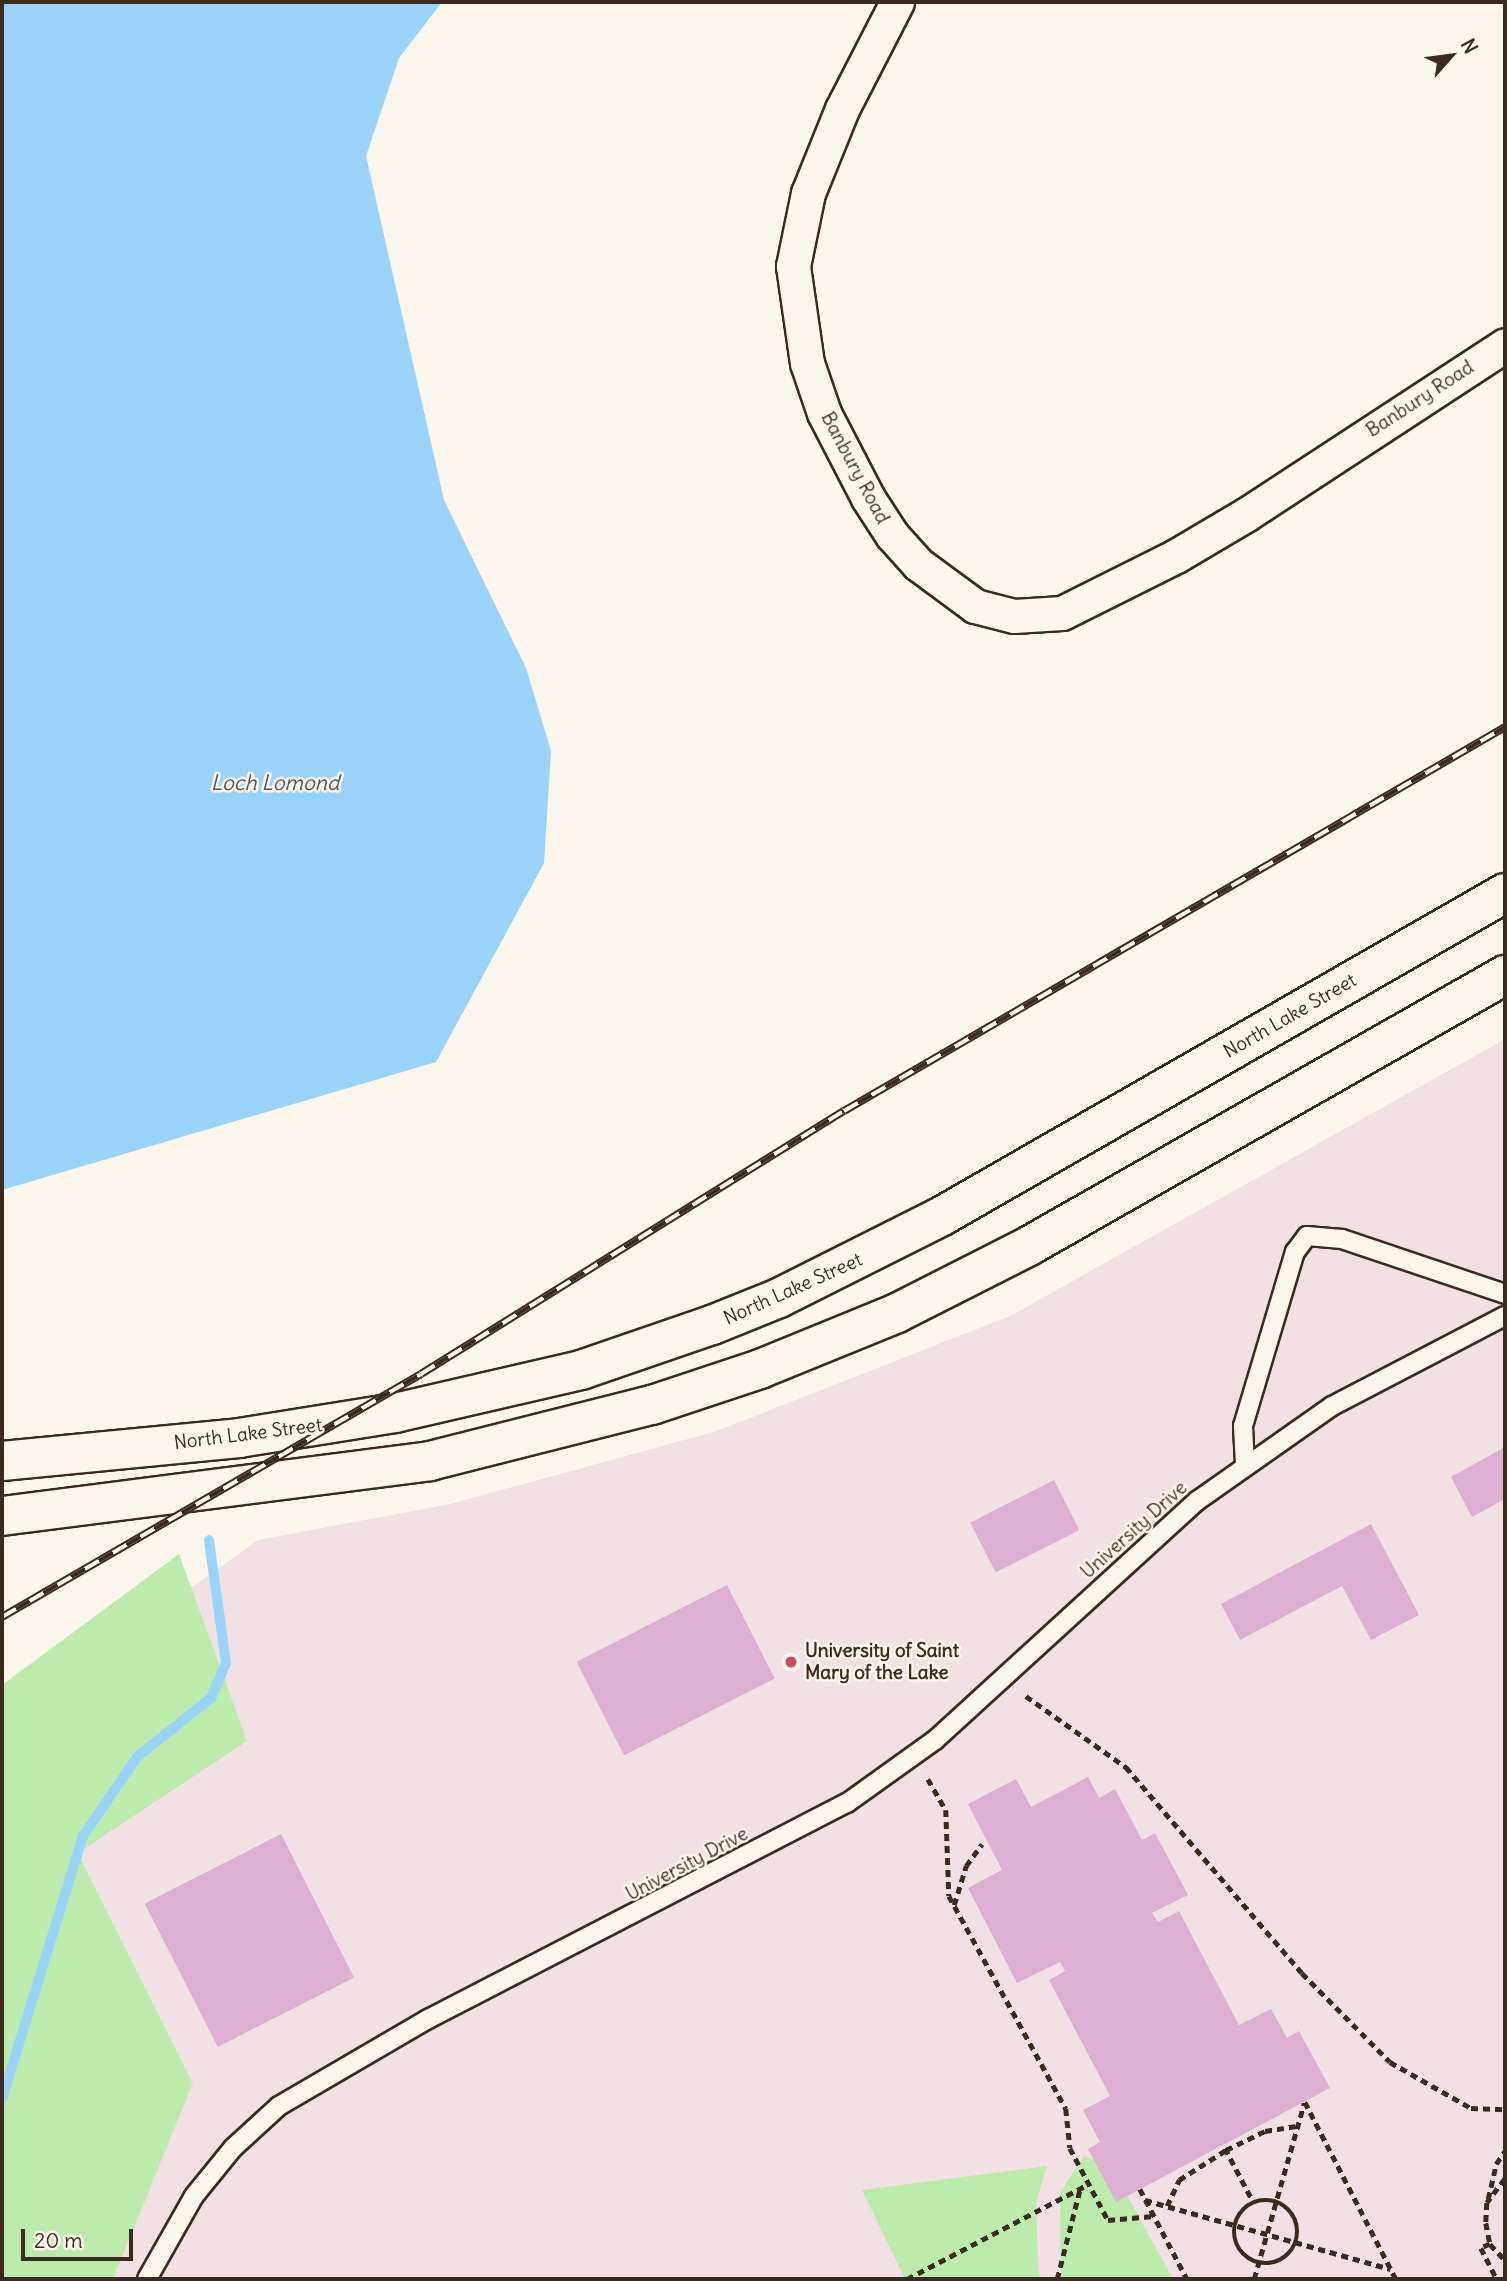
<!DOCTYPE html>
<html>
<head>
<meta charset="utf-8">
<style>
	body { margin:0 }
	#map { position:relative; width:1507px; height:2281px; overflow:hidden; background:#fbf7ec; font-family:Delius,sans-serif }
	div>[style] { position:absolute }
	.built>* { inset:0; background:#f2e1e4 }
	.green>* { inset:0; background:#bcecac }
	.water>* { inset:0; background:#9bd4fb }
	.stream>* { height:10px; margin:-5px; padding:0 5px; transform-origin:5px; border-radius:5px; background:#9bd4fb }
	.building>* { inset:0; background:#ddafd0; transform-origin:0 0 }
	.path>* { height:4.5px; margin-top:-2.25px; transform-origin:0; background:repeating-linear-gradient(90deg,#3b2a1e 0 7px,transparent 0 12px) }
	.path>.ring { margin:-2.25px; padding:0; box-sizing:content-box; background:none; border:4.5px solid #3b2a1e; border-radius:50% }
	.roads { filter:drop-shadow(2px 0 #3b2a1e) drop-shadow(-2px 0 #3b2a1e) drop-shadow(0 2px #3b2a1e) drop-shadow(0 -2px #3b2a1e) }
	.lane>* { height:18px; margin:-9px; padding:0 9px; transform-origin:9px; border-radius:9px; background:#fbf7ec }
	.street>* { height:33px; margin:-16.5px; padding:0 16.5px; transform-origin:16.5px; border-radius:16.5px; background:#fbf7ec }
	.primary>* { height:38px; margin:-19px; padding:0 19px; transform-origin:19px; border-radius:19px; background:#fbf7ec }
	.rail>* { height:8px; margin-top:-4px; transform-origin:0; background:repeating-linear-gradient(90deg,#fbf7ec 0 16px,#3b2a1e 0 32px); box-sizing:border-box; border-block:2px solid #3b2a1e }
	.dots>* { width:19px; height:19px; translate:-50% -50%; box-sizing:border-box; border:4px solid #fbf7ec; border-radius:50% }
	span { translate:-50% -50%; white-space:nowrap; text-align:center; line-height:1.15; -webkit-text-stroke:5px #fbf7ec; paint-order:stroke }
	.street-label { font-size:19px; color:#3b2a1e }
	.poi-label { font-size:19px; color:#3b2a1e; font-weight:700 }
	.left { translate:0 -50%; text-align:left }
	.water-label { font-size:21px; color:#535455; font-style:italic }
	.frame { position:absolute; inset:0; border:4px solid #3b2a1e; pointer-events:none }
	.north { position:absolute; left:1416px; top:21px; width:70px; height:70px; -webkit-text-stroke:5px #fbf7ec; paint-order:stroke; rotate:62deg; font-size:19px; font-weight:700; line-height:28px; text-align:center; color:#3b2a1e }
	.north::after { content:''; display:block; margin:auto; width:24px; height:32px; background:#3b2a1e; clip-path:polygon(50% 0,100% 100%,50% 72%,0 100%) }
	.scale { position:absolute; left:21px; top:2229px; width:112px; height:32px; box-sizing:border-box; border:4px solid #3b2a1e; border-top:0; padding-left:9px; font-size:21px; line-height:24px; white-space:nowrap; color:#3b2a1e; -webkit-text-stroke:5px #fbf7ec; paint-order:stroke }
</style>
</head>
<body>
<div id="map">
	<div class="built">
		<div style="clip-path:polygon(1505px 1039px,1505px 2279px,2px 2279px,2px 1707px,152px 1616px,258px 1540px,450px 1504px,717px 1431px,1010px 1316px)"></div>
	</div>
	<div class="green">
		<div style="clip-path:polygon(179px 1554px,247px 1741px,78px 1853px,193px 2083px,113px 2279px,2px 2279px,2px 1685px)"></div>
		<div style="clip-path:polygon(1084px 2156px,1111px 2166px,1173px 2279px,1061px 2279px,1060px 2193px)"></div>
		<div style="clip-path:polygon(1047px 2166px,1036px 2203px,1039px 2279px,905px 2279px,862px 2190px)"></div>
	</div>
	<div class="water">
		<div style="clip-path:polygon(2px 2px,442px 2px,399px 58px,366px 156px,444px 500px,526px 668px,551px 751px,544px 863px,436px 1062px,2px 1190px)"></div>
	</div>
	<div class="stream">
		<div style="left:2px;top:2099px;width:275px;rotate:-72.9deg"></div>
		<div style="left:83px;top:1836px;width:96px;rotate:-55.6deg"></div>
		<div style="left:137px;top:1757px;width:95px;rotate:-38.6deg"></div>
		<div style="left:211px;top:1698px;width:38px;rotate:-67deg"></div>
		<div style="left:226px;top:1663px;width:124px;rotate:-97.9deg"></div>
	</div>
	<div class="building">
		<div style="clip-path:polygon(1505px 1447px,1505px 1499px,1472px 1517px,1451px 1477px)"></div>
		<div style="left:1054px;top:1480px;width:56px;height:94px;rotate:63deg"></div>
		<div style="clip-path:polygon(1371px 1524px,1419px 1615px,1371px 1640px,1342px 1586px,1240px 1640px,1221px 1604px)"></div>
		<div style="left:727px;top:1585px;width:105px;height:169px;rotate:63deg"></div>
		<div style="clip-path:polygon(1088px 1777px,1099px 1798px,1115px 1789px,1142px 1840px,1155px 1833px,1188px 1895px,1152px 1913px,1158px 1922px,1179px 1911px,1239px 2025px,1271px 2009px,1287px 2038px,1299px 2031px,1330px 2088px,1116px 2202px,1088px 2149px,1100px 2142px,1083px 2110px,1110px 2096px,1049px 1980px,1065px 1971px,1060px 1962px,1017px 1983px,968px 1888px,1002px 1870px,968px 1804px,1016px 1779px,1031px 1807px)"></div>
		<div style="left:281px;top:1834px;width:161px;height:153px;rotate:63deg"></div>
	</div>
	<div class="path">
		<div style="left:1026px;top:1696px;width:123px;rotate:35.4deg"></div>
		<div style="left:1126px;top:1767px;width:271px;rotate:49.5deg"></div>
		<div style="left:1302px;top:1973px;width:125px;rotate:45.3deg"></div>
		<div style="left:1390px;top:2062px;width:93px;rotate:29.6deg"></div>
		<div style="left:1471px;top:2108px;width:34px;rotate:2deg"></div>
		<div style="left:928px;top:1779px;width:36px;rotate:60deg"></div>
		<div style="left:946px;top:1810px;width:86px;rotate:88deg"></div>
		<div style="left:949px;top:1896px;width:243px;rotate:61.2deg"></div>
		<div style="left:1066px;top:2109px;width:39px;rotate:84deg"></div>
		<div style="left:1070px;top:2148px;width:81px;rotate:62.2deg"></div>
		<div style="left:1108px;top:2220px;width:46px;rotate:-5deg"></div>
		<div style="left:954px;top:1905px;width:41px;rotate:-72.9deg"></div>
		<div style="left:966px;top:1866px;width:27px;rotate:-54deg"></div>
		<div style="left:1305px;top:2102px;width:199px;rotate:62.8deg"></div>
		<div style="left:1225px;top:2148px;width:62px;rotate:62.2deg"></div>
		<div style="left:1505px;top:2179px;width:30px;rotate:127deg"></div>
		<div style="left:1487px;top:2203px;width:20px;rotate:93deg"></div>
		<div style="left:1486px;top:2223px;width:21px;rotate:79deg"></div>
		<div style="left:1490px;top:2244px;width:22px;rotate:47deg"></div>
		<div style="left:1140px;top:2189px;width:102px;rotate:62.4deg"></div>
		<div style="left:1488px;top:2199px;width:36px;rotate:-77deg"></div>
		<div style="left:1496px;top:2164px;width:16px;rotate:-55deg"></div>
		<div style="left:1145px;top:2200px;width:255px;rotate:15.7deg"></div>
		<div class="ring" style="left:1234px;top:2200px;width:59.5px;height:59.5px"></div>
		<div style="left:1167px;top:2206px;width:29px;rotate:-65deg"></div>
		<div style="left:1179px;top:2180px;width:56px;rotate:-32.6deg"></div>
		<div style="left:1226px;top:2150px;width:43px;rotate:-26deg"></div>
		<div style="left:1265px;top:2131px;width:33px;rotate:-9deg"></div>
		<div style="left:1490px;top:2244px;width:10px;rotate:156deg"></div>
		<div style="left:1481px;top:2248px;width:35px;rotate:63deg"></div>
		<div style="left:907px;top:2279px;width:205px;rotate:-27.6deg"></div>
		<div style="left:1057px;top:2279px;width:93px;rotate:-75.7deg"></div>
		<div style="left:1254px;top:2279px;width:183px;rotate:-74.1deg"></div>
	</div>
	<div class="roads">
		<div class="lane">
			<div style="left:1245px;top:1465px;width:39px;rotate:-93deg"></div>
			<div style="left:1243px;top:1426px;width:182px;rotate:-73.4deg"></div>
			<div style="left:1295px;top:1252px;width:20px;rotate:-53deg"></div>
			<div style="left:1307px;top:1236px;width:35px;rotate:5deg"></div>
			<div style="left:1342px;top:1239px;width:172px;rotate:18.6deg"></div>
			<div style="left:147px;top:2279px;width:95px;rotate:-60.5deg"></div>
			<div style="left:194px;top:2196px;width:62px;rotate:-50.9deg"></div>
			<div style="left:233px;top:2148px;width:62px;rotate:-42.4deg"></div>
			<div style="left:279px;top:2106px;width:173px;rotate:-30.3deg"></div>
			<div style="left:428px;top:2019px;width:471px;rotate:-27.3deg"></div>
			<div style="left:847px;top:1803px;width:108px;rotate:-35.6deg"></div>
			<div style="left:935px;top:1740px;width:355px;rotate:-42.4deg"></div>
			<div style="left:1197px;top:1501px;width:165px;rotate:-35.1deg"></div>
			<div style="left:1332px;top:1406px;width:195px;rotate:-27.5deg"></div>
		</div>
		<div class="street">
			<div style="left:897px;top:2px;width:120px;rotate:117.2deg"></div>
			<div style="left:842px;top:109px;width:91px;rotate:112deg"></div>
			<div style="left:808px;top:193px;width:75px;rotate:101.6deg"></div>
			<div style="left:793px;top:266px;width:98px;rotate:81.8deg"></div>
			<div style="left:807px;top:363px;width:53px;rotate:71.2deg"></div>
			<div style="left:824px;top:413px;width:96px;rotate:62.6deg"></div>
			<div style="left:868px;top:498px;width:44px;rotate:57deg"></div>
			<div style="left:892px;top:535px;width:39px;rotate:48deg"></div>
			<div style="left:918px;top:564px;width:71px;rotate:36.4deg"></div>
			<div style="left:975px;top:606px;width:40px;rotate:14.4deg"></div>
			<div style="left:1014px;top:616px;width:48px;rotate:-3.6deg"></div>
			<div style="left:1062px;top:613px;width:127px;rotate:-26.6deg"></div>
			<div style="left:1176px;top:556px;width:82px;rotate:-30.6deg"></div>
			<div style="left:1247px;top:514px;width:308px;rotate:-33.2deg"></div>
		</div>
		<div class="primary">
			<div style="left:2px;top:1461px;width:238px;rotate:-5.5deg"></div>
			<div style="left:239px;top:1438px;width:158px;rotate:-9.1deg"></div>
			<div style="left:395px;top:1413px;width:191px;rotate:-13deg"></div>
			<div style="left:581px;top:1370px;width:139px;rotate:-19deg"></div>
			<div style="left:712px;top:1325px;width:72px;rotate:-21.9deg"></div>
			<div style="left:779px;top:1298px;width:182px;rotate:-26.7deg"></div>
			<div style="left:942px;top:1216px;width:649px;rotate:-29.84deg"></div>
			<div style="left:2px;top:1516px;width:432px;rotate:-7.3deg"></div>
			<div style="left:430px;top:1461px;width:229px;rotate:-14.2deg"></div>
			<div style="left:652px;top:1405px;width:114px;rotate:-18.4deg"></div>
			<div style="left:760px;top:1369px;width:148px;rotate:-22.2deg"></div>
			<div style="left:897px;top:1313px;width:148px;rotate:-26.9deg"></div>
			<div style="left:1029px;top:1246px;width:548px;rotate:-29.65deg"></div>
		</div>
	</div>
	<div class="rail">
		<div style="left:2px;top:1617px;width:484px;rotate:-30.1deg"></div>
		<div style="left:421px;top:1374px;width:498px;rotate:-31.9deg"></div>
		<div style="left:844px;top:1111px;width:764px;rotate:-30.15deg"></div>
	</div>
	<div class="dots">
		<div style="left:791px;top:1662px;background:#d1495b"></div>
	</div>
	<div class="street-label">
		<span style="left:1420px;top:399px;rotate:-33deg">Banbury Road</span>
		<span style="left:855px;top:468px;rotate:62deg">Banbury Road</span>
		<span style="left:1290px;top:1016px;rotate:-30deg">North Lake Street</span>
		<span style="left:793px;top:1289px;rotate:-24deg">North Lake Street</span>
		<span style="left:248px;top:1434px;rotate:-7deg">North Lake Street</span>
		<span style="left:1134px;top:1530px;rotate:-42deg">University Drive</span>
		<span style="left:687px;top:1864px;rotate:-28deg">University Drive</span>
	</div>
	<div class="poi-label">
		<span class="left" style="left:805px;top:1662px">University of Saint<br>Mary of the Lake</span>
	</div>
	<div class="water-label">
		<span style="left:275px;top:783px">Loch Lomond</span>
	</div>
	<div class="frame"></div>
	<div class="north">N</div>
	<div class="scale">20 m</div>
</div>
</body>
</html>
